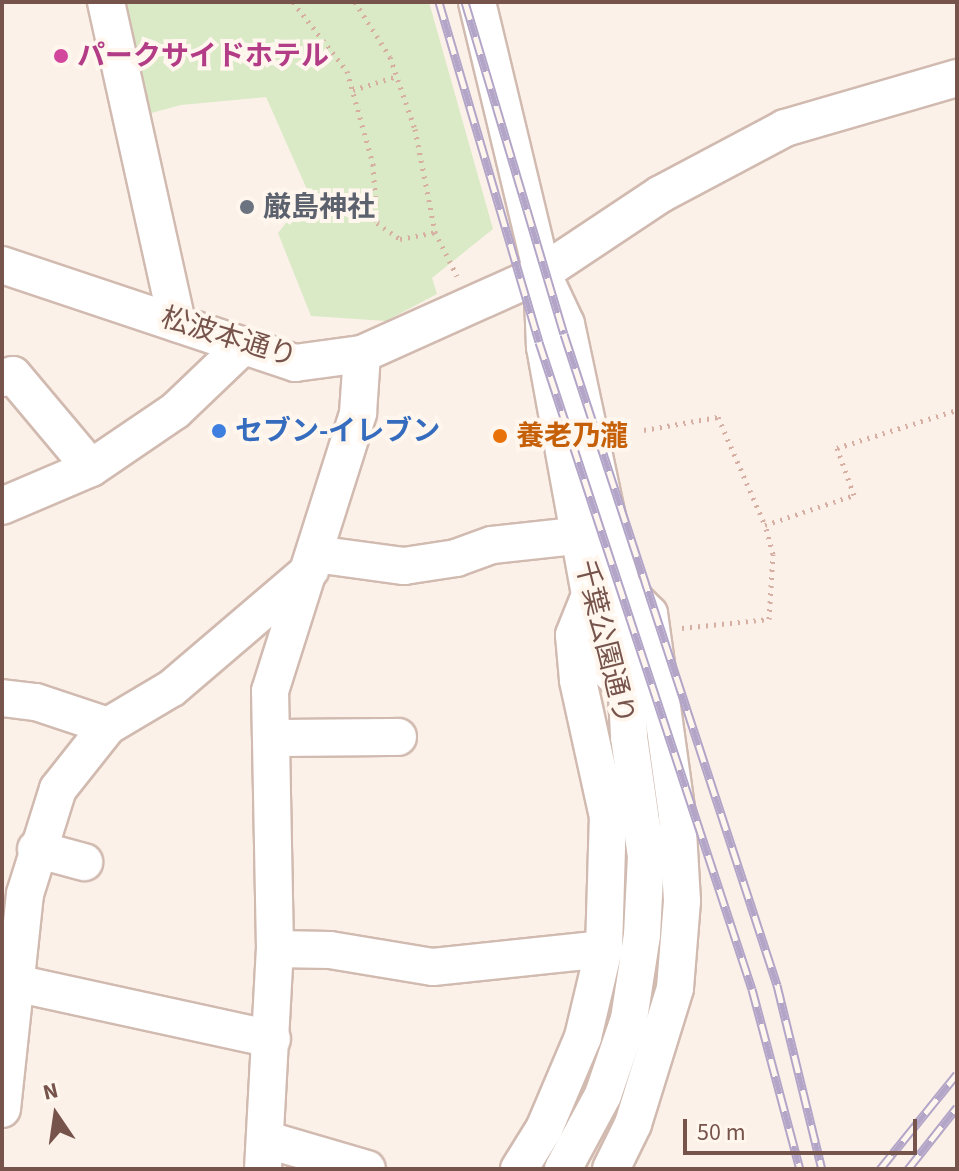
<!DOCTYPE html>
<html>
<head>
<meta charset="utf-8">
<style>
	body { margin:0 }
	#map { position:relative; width:959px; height:1171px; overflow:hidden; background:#fcf1e8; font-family:"Source Sans 3","Noto Sans JP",sans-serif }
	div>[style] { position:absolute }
	.green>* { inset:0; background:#daeac6 }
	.path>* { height:5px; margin-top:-2.5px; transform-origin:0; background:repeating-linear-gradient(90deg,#d7afa2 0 2px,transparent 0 8px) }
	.roads { filter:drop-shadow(2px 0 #d1bab0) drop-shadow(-2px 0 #d1bab0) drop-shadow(0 2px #d1bab0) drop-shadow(0 -2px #d1bab0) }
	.minor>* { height:36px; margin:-18px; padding:0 18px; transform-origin:18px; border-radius:18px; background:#fff }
	.rail>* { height:9px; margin-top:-4.5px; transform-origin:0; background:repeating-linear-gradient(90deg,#fff6ee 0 18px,#b2a5c7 0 36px); box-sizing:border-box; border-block:2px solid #b2a5c7 }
	.dots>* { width:22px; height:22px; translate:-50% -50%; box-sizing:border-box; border:4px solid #fff6ee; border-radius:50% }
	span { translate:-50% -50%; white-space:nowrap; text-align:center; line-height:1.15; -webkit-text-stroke:8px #fff6ee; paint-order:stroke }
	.hotel-label { font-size:28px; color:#b23c85; font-weight:700 }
	.left { translate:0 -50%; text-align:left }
	.worship-label { font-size:28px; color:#5b616d; font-weight:700 }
	.street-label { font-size:28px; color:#77544b }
	.shop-label { font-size:28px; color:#366cbe; font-weight:700 }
	.food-label { font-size:28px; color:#c56008; font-weight:700 }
	.frame { position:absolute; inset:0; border:4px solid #77544b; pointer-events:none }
	.north { position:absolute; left:16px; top:1075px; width:80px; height:80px; -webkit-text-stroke:6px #fff6ee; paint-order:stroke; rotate:347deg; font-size:22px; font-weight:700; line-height:32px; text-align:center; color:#77544b }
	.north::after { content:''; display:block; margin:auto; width:28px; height:36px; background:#77544b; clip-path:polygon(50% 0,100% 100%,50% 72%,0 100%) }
	.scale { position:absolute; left:683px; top:1119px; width:234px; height:36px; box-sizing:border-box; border:4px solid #77544b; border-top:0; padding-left:10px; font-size:24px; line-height:28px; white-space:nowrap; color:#77544b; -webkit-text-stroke:6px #fff6ee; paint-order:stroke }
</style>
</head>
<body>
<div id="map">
	<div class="green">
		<div style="clip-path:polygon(112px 2px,429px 2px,493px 229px,432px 278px,437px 294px,386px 321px,311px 316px,278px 233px,309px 194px,266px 97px,181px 105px,144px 115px)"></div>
	</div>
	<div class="path">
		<div style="left:293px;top:2px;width:88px;rotate:52deg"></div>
		<div style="left:347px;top:71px;width:97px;rotate:74.4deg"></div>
		<div style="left:373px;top:164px;width:59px;rotate:86.1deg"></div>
		<div style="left:377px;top:223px;width:28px;rotate:35deg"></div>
		<div style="left:400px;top:239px;width:36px;rotate:-11deg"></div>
		<div style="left:355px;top:2px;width:65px;rotate:57.5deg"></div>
		<div style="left:390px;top:57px;width:76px;rotate:70.9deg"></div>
		<div style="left:415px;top:129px;width:105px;rotate:79deg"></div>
		<div style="left:435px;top:232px;width:49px;rotate:63.4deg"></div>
		<div style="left:353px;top:90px;width:46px;rotate:-17.7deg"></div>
		<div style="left:644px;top:430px;width:75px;rotate:-10deg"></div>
		<div style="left:718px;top:417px;width:118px;rotate:66.5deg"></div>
		<div style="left:765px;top:525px;width:94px;rotate:-18.6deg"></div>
		<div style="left:854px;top:495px;width:50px;rotate:-109.9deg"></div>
		<div style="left:837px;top:448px;width:126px;rotate:-17.6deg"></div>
		<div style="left:682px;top:628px;width:87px;rotate:-5.9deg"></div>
		<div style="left:769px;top:619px;width:65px;rotate:-86.5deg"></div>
		<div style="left:773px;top:554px;width:30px;rotate:-105deg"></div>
	</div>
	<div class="roads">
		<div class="minor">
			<div style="left:106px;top:2px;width:329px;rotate:77.5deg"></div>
			<div style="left:477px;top:2px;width:279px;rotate:76.5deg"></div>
			<div style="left:542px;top:273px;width:74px;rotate:87.7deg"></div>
			<div style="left:545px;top:347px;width:252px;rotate:79.7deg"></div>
			<div style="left:590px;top:595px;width:82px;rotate:74.4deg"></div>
			<div style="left:2px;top:265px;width:309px;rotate:18.5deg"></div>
			<div style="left:295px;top:363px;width:68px;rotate:-7.7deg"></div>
			<div style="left:362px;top:354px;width:197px;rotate:-24.2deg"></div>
			<div style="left:542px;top:273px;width:143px;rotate:-33.6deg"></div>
			<div style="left:661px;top:194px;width:140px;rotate:-28deg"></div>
			<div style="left:785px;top:128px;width:179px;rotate:-16.2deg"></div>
			<div style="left:542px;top:273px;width:56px;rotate:64.8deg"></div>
			<div style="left:566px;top:324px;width:269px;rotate:78deg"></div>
			<div style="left:622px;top:587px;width:150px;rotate:87.3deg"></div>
			<div style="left:629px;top:737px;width:120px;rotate:81.9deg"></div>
			<div style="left:646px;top:856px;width:79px;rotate:92.9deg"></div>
			<div style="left:642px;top:935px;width:85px;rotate:98.8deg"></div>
			<div style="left:629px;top:1019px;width:80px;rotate:108.9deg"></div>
			<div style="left:603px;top:1095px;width:84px;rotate:118.4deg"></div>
			<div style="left:2px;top:378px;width:11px;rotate:-15deg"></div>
			<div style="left:13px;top:375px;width:121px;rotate:50deg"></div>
			<div style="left:2px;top:506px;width:97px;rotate:-23.1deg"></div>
			<div style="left:91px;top:468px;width:102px;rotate:-34.2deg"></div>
			<div style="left:175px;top:411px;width:93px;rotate:-43.7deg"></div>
			<div style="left:315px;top:554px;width:90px;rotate:7.7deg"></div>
			<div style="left:404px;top:566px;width:53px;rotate:-8.7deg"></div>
			<div style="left:456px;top:558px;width:38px;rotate:-20deg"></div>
			<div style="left:492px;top:545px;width:111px;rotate:-6.2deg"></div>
			<div style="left:2px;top:698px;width:34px;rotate:7deg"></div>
			<div style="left:36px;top:702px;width:76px;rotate:18.4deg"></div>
			<div style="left:271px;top:738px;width:127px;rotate:-0.5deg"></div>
			<div style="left:36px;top:849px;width:50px;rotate:15.2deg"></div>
			<div style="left:275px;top:949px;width:55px;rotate:1deg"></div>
			<div style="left:330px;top:950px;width:104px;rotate:9.4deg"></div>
			<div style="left:433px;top:967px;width:172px;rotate:-6deg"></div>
			<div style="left:15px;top:983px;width:263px;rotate:12.3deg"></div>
			<div style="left:2px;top:1109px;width:216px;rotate:-83.9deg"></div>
			<div style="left:25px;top:894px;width:110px;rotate:-72.6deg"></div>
			<div style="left:58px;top:789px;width:80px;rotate:-51.6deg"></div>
			<div style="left:108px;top:726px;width:74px;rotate:-30.7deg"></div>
			<div style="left:172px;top:688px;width:182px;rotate:-40.5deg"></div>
			<div style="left:268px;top:1140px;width:103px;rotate:16.3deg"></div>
			<div style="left:263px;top:1169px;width:220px;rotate:-86.9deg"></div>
			<div style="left:275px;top:949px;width:258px;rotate:-91.1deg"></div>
			<div style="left:270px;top:691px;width:292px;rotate:-72.4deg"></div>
			<div style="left:358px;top:413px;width:59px;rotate:-86.1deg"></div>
			<div style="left:519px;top:1169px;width:47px;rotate:-58deg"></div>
			<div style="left:544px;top:1129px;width:100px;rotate:-67deg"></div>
			<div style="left:583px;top:1037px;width:90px;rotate:-76.6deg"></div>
			<div style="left:604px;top:949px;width:132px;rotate:-88.3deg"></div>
			<div style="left:608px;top:817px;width:140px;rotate:-102.4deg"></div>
			<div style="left:578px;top:680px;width:45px;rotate:-95.1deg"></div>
			<div style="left:574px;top:635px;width:43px;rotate:-68.2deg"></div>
			<div style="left:611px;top:1169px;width:50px;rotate:-63.9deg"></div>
			<div style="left:633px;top:1124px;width:142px;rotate:-72.8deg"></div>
			<div style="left:675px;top:988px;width:87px;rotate:-85.4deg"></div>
			<div style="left:682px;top:901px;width:86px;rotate:-93.3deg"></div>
			<div style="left:677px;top:815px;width:203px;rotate:-97.9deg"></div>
			<div style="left:649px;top:614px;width:38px;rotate:-135deg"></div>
		</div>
	</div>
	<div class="rail">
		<div style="left:439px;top:2px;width:354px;rotate:73.6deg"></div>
		<div style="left:539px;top:342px;width:681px;rotate:71.78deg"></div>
		<div style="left:752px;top:989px;width:186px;rotate:75.1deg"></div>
		<div style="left:465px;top:2px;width:346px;rotate:73.4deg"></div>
		<div style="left:564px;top:334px;width:685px;rotate:71.88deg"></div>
		<div style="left:777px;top:985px;width:189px;rotate:76.3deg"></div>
		<div style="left:880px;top:1169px;width:122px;rotate:-51deg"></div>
		<div style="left:908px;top:1169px;width:79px;rotate:-51.7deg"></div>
	</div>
	<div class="dots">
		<div style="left:61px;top:56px;background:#d1479c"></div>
		<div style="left:247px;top:207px;background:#6b7280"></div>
		<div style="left:219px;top:431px;background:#3f7fe0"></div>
		<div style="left:500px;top:436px;background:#e8710a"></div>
	</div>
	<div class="hotel-label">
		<span class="left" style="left:77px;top:56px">パークサイドホテル</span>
	</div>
	<div class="worship-label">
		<span class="left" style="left:263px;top:207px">厳島神社</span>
	</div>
	<div class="street-label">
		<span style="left:229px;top:337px;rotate:17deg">松波本通り</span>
		<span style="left:605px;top:642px;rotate:76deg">千葉公園通り</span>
	</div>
	<div class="shop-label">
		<span class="left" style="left:235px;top:431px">セブン-イレブン</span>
	</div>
	<div class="food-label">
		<span class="left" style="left:516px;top:436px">養老乃瀧</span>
	</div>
	<div class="frame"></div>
	<div class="north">N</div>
	<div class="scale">50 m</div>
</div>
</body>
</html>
